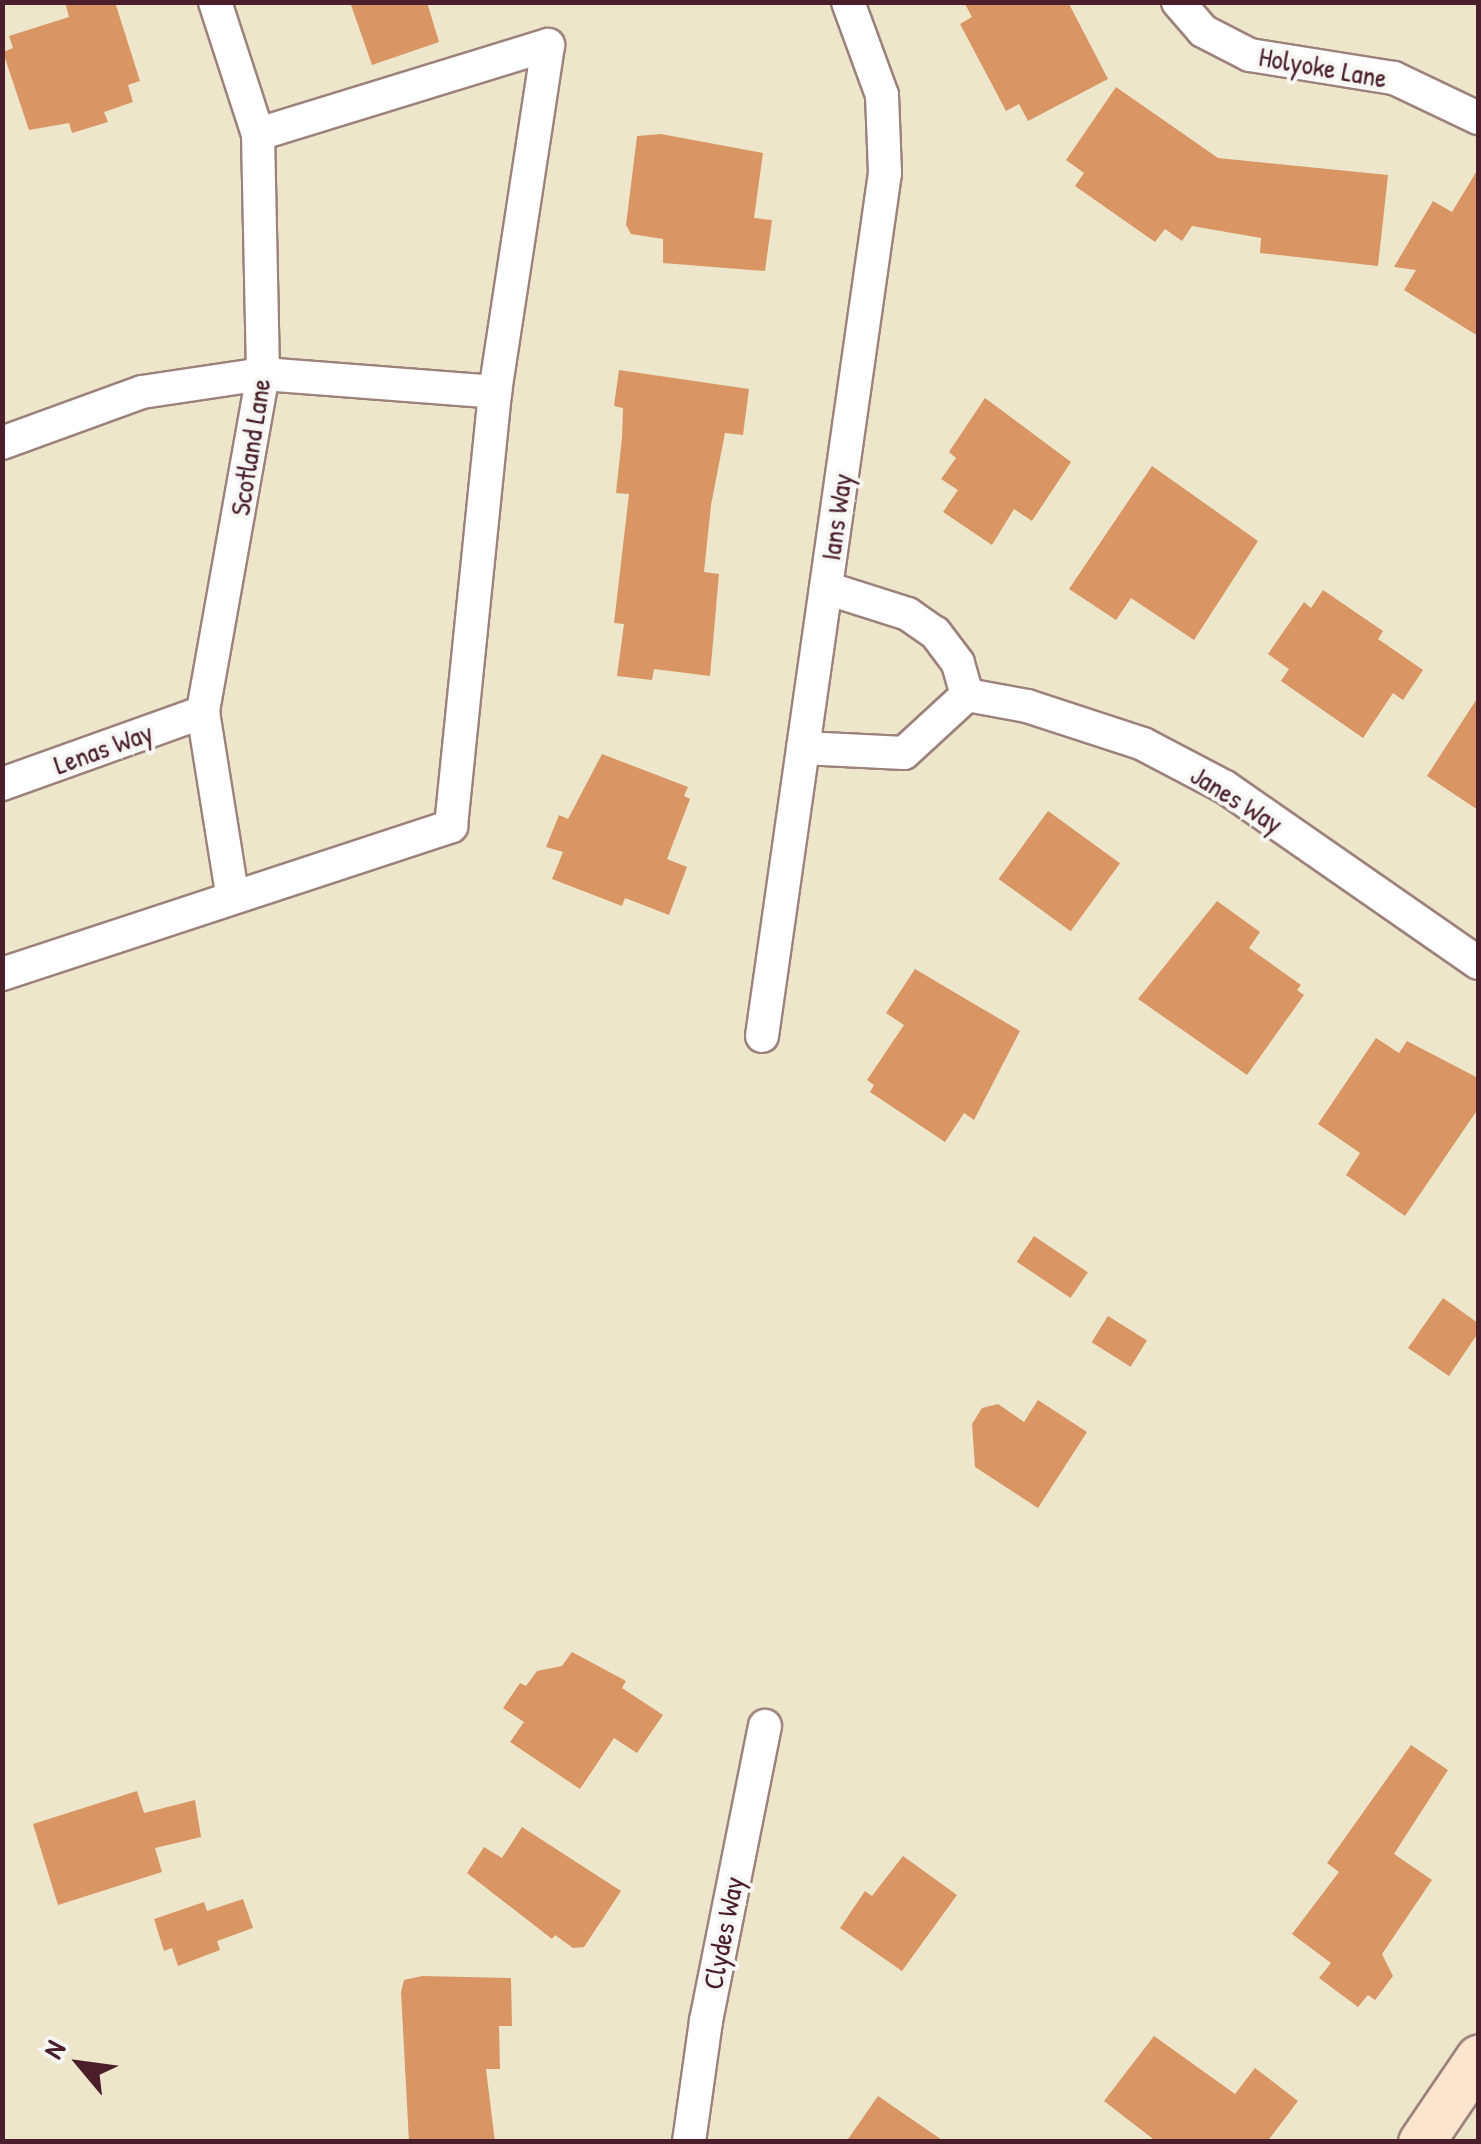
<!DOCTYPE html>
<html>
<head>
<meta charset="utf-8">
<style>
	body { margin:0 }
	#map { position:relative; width:1481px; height:2144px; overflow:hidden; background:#ede6cb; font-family:"Patrick Hand",sans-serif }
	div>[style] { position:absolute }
	.building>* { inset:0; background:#d99664; transform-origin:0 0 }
	.roads { filter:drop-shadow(2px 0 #9c827b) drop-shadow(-2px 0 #9c827b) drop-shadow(0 2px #9c827b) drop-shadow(0 -2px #9c827b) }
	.street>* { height:32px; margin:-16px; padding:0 16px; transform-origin:16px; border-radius:16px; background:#fff }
	.secondary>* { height:45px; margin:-22.5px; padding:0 22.5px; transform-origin:22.5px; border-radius:22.5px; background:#fbe5cf }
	span { translate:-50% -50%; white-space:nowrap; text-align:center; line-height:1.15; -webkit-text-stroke:8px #f6f6f2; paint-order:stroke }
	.street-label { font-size:28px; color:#4a1f2b }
	.frame { position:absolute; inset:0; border:5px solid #4a1f2b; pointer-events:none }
	.north { position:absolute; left:30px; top:2014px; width:100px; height:100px; -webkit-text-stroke:8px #f6f6f2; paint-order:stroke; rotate:299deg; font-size:28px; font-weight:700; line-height:40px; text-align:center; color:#4a1f2b }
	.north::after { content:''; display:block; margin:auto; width:35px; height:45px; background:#4a1f2b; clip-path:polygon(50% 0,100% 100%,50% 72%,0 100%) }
</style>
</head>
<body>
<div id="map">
	<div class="building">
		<div style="clip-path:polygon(65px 2px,115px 2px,140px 81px,128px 85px,133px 102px,104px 112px,108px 122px,72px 133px,69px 123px,29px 130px,3px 52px,13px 48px,9px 36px,69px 17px)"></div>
		<div style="clip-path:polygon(350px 2px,427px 2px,439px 42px,372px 65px)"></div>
		<div style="clip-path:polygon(964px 2px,1068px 2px,1108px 79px,1028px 121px,1019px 104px,1006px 111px,960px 24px,972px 17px)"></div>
		<div style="clip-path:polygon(1116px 87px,1218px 158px,1388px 175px,1378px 266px,1260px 253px,1261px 238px,1192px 226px,1182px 241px,1165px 229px,1155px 242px,1075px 186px,1084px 173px,1066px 160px)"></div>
		<div style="clip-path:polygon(661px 134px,763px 153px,754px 218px,772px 220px,765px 271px,663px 263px,663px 239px,631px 234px,626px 225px,637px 136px)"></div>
		<div style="clip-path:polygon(1478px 169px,1478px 336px,1404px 290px,1416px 270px,1394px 267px,1433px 201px,1452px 212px)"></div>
		<div style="clip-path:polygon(619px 370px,749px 389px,743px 435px,725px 433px,711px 505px,704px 572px,719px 574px,710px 676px,654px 669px,652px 680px,617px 676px,624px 624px,614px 623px,629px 494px,616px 493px,622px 437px,623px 408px,614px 406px)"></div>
		<div style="clip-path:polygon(985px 398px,1071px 462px,1032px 521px,1014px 509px,992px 545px,943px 512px,958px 490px,941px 479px,956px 458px,949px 452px)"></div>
		<div style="clip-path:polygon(1152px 466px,1258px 541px,1194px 640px,1131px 598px,1116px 620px,1069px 589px)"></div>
		<div style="clip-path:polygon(1323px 590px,1383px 631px,1378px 639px,1423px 670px,1403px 700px,1393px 693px,1363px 738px,1281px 681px,1289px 669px,1268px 654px,1304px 602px,1311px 608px)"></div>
		<div style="clip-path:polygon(1478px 697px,1478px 810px,1427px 776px)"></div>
		<div style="clip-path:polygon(602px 754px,688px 787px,684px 796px,690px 799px,667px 859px,687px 867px,669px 915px,625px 898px,622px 906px,552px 879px,563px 852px,546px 847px,559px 815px,568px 819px)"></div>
		<div style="left:1048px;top:811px;width:89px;height:84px;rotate:36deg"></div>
		<div style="clip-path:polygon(1217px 901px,1260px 932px,1249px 948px,1301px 985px,1297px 990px,1304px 995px,1247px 1075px,1138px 999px)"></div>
		<div style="clip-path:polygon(915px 969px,1020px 1031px,974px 1120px,964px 1113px,945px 1142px,870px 1092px,874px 1085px,867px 1080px,904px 1025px,886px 1013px)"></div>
		<div style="clip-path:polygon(1376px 1038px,1399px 1053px,1407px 1041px,1478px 1078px,1478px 1109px,1405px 1216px,1346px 1175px,1360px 1153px,1318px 1124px)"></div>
		<div style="left:1034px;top:1236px;width:65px;height:31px;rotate:34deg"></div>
		<div style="clip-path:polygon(1443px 1298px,1478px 1323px,1478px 1333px,1449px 1376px,1408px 1348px)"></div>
		<div style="left:1108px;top:1316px;width:46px;height:31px;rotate:32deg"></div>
		<div style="clip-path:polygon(1038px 1400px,1087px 1432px,1038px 1508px,975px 1467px,972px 1424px,982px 1408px,998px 1404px,1024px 1422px)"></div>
		<div style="clip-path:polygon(572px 1652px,626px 1681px,622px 1688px,663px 1715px,637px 1753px,614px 1738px,580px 1789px,510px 1742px,524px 1722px,503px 1708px,520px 1683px,526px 1686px,537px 1671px,562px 1666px)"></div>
		<div style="clip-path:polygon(1411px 1745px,1448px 1770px,1394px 1854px,1432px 1880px,1382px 1954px,1393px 1976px,1375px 2000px,1368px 1995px,1358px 2007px,1319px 1978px,1331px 1963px,1292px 1934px,1339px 1872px,1327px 1863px)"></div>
		<div style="clip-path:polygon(137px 1791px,144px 1813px,195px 1800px,201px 1837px,155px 1848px,162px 1872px,58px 1905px,33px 1824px)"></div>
		<div style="clip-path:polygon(522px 1827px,621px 1891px,584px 1947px,573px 1948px,555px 1935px,552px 1939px,467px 1873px,484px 1847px,502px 1858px)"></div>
		<div style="clip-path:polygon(903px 1856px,957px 1895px,902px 1971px,840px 1928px,865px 1891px,872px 1896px)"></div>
		<div style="clip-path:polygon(243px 1899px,253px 1928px,217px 1941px,220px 1950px,178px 1966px,172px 1948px,164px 1951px,154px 1919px,204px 1902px,207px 1911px)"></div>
		<div style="clip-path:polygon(422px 1976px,511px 1978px,512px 2026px,499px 2026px,500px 2069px,486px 2069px,495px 2142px,409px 2142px,401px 1992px,404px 1980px)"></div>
		<div style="clip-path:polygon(1154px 2036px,1235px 2094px,1255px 2068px,1298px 2101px,1267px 2142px,1157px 2142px,1104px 2101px)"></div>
		<div style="clip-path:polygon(878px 2096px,945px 2142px,846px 2142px)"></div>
	</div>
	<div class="roads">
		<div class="street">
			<div style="left:215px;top:2px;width:139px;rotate:72deg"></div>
			<div style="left:258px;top:134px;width:240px;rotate:88.8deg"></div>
			<div style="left:263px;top:374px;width:343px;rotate:100.1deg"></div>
			<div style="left:203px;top:712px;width:183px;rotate:80.9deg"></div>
			<div style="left:1178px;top:2px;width:38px;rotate:49deg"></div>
			<div style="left:1203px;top:31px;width:53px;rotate:27.1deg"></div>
			<div style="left:1250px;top:55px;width:146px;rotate:9.1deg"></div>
			<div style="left:1394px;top:78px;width:93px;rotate:25.5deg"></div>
			<div style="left:2px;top:443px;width:149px;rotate:-20deg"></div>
			<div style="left:142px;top:392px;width:122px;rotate:-8.5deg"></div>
			<div style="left:263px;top:374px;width:233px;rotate:4.4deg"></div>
			<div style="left:967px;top:695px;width:61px;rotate:10.4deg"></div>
			<div style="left:1027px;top:706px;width:122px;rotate:18.1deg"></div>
			<div style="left:1143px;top:744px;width:93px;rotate:27.7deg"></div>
			<div style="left:1225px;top:787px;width:308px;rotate:34.8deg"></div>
			<div style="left:803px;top:748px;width:101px;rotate:2.8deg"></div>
			<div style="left:904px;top:753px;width:86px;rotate:-42.6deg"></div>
			<div style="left:967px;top:695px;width:33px;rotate:-106deg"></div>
			<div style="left:958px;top:663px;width:38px;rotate:-127deg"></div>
			<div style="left:935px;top:633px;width:33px;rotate:-145deg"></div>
			<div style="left:908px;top:614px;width:86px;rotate:-162.4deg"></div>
			<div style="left:2px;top:784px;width:214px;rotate:-19.7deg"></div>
			<div style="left:2px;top:974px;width:473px;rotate:-18.2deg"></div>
			<div style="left:451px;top:826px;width:436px;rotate:-84.2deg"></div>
			<div style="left:495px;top:392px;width:351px;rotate:-81.3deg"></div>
			<div style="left:548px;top:45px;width:303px;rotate:162.9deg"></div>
			<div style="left:762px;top:1036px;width:872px;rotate:-81.89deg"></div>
			<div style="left:885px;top:173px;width:78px;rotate:-92.2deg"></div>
			<div style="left:882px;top:95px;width:99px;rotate:-110.1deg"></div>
			<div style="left:689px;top:2142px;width:122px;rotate:-82deg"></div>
			<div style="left:706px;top:2021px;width:301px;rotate:-78.7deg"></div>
		</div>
		<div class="secondary">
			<div style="left:1421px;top:2142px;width:102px;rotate:-55.8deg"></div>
		</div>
	</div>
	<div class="street-label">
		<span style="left:1323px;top:67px;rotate:10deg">Holyoke Lane</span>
		<span style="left:250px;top:447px;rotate:-81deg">Scotland Lane</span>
		<span style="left:836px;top:517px;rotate:-82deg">Ians Way</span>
		<span style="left:103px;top:748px;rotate:-20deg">Lenas Way</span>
		<span style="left:1237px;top:799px;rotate:32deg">Janes Way</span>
		<span style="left:723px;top:1933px;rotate:-79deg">Clydes Way</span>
	</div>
	<div class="frame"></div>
	<div class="north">N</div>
</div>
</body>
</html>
